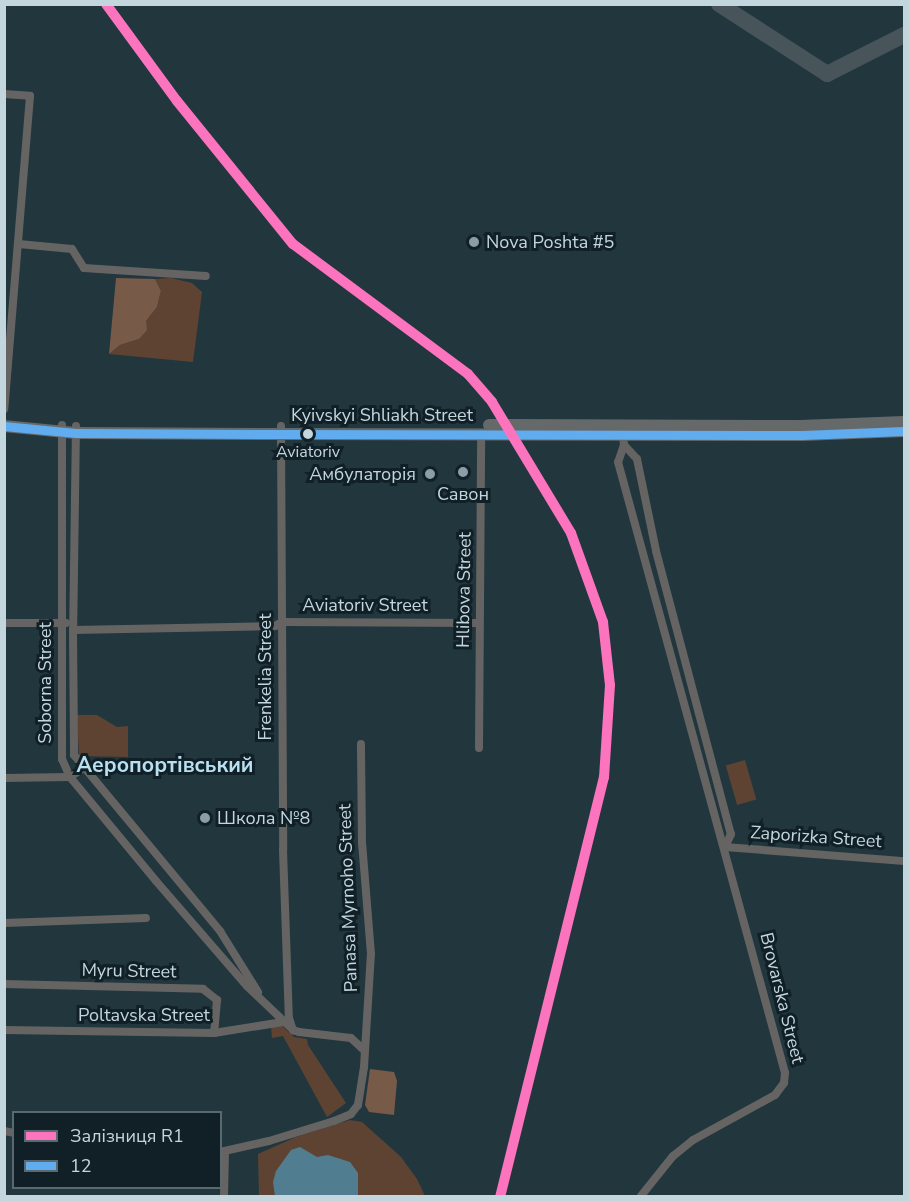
<!DOCTYPE html>
<html>
<head>
<meta charset="utf-8">
<style>
	body { margin:0 }
	#map { position:relative; width:909px; height:1201px; overflow:hidden; background:#22363e; font-family:"Nunito Sans",sans-serif }
	div>[style] { position:absolute }
	.green>* { inset:0; background:#5e4333; transform-origin:0 0 }
	.forest>* { inset:0; background:#785a48 }
	.water>* { inset:0; background:#507e90 }
	.taxiway>* { height:16px; margin:-8px; padding:0 8px; transform-origin:8px; border-radius:8px; background:#475459 }
	.minor>* { height:8px; margin:-4px; padding:0 4px; transform-origin:4px; border-radius:4px; background:#656463 }
	.highway>* { height:12px; margin:-6px; padding:0 6px; transform-origin:6px; border-radius:6px; background:#666969 }
	.bus-1>* { height:9px; margin:-4.5px; padding:0 4.5px; transform-origin:4.5px; border-radius:4.5px; background:#60acee }
	.rail-1>* { height:10px; margin:-5px; padding:0 5px; transform-origin:5px; border-radius:5px; background:#fc73be }
	.dots>* { width:16px; height:16px; translate:-50% -50%; box-sizing:border-box; border:3px solid #112026; border-radius:50% }
	span { translate:-50% -50%; white-space:nowrap; text-align:center; line-height:1.15; -webkit-text-stroke:6px #112026; paint-order:stroke }
	.bus-label { font-size:16px; color:#c3d6de }
	.poi-label { font-size:18px; color:#c3d6de }
	.left { translate:0 -50%; text-align:left }
	.right { translate:-100% -50%; text-align:right }
	.street-label { font-size:18px; color:#c3d6de }
	.quarter-label { font-size:21px; color:#b8e0f1; font-weight:700 }
	.frame { position:absolute; inset:0; border:6px solid #c3d6de; pointer-events:none }
	.legend { position:absolute; left:12px; top:1111px; width:210px; height:78px; box-sizing:border-box; background:#112026; border:2px solid #586970; margin:0; padding:8px 10px; list-style:none; font-size:18px; color:#c3d6de }
	.legend li { display:flex; align-items:center; gap:12px; height:30px }
	.legend b { width:30px; border:2px solid #586970 }
</style>
</head>
<body>
<div id="map">
	<div class="green">
		<div style="clip-path:polygon(171px 278px,192px 283px,202px 292px,193px 362px,109px 354px,120px 345px,139px 339px,146px 321px,157px 307px,161px 291px,155px 279px)"></div>
		<div style="clip-path:polygon(77px 715px,97px 715px,117px 727px,128px 726px,128px 757px,79px 756px)"></div>
		<div style="left:745px;top:760px;width:41px;height:20px;rotate:74deg"></div>
		<div style="clip-path:polygon(282px 1026px,294px 1037px,307px 1039px,308px 1045px,346px 1103px,327px 1117px,283px 1036px,272px 1038px,271px 1027px)"></div>
		<div style="clip-path:polygon(350px 1120px,362px 1122px,401px 1157px,417px 1179px,425px 1196px,259px 1196px,258px 1154px,296px 1137px)"></div>
	</div>
	<div class="forest">
		<div style="clip-path:polygon(116px 278px,155px 279px,161px 291px,157px 307px,146px 321px,147px 330px,139px 339px,120px 345px,109px 354px)"></div>
		<div style="clip-path:polygon(370px 1069px,394px 1072px,397px 1081px,394px 1115px,369px 1112px,365px 1105px)"></div>
	</div>
	<div class="water">
		<div style="clip-path:polygon(300px 1147px,317px 1157px,328px 1155px,350px 1162px,358px 1173px,358px 1196px,275px 1196px,273px 1182px,276px 1171px,291px 1150px)"></div>
	</div>
	<div class="taxiway">
		<div style="left:719px;top:4px;width:129px;rotate:32.9deg"></div>
		<div style="left:827px;top:74px;width:86px;rotate:-26.9deg"></div>
	</div>
	<div class="minor">
		<div style="left:4px;top:94px;width:26px;rotate:4deg"></div>
		<div style="left:30px;top:96px;width:314px;rotate:94.7deg"></div>
		<div style="left:19px;top:244px;width:53px;rotate:5.4deg"></div>
		<div style="left:72px;top:249px;width:22px;rotate:58deg"></div>
		<div style="left:84px;top:268px;width:122px;rotate:3.8deg"></div>
		<div style="left:62px;top:425px;width:334px;rotate:90deg"></div>
		<div style="left:62px;top:759px;width:20px;rotate:66deg"></div>
		<div style="left:70px;top:777px;width:135px;rotate:50.4deg"></div>
		<div style="left:156px;top:881px;width:139px;rotate:49.1deg"></div>
		<div style="left:247px;top:986px;width:64px;rotate:43.7deg"></div>
		<div style="left:76px;top:426px;width:204px;rotate:90.8deg"></div>
		<div style="left:73px;top:630px;width:125px;rotate:89.5deg"></div>
		<div style="left:74px;top:755px;width:229px;rotate:50.3deg"></div>
		<div style="left:220px;top:931px;width:72px;rotate:58.1deg"></div>
		<div style="left:281px;top:426px;width:424px;rotate:89.7deg"></div>
		<div style="left:283px;top:850px;width:168px;rotate:88deg"></div>
		<div style="left:289px;top:1018px;width:13px;rotate:72deg"></div>
		<div style="left:293px;top:1030px;width:6px;rotate:18deg"></div>
		<div style="left:299px;top:1032px;width:52px;rotate:6.6deg"></div>
		<div style="left:351px;top:1038px;width:18px;rotate:43deg"></div>
		<div style="left:623px;top:432px;width:13px;rotate:86deg"></div>
		<div style="left:624px;top:445px;width:18px;rotate:109deg"></div>
		<div style="left:618px;top:462px;width:633px;rotate:74.71deg"></div>
		<div style="left:785px;top:1073px;width:10px;rotate:96deg"></div>
		<div style="left:784px;top:1083px;width:15px;rotate:127deg"></div>
		<div style="left:775px;top:1095px;width:94px;rotate:151.2deg"></div>
		<div style="left:693px;top:1140px;width:26px;rotate:141deg"></div>
		<div style="left:673px;top:1156px;width:51px;rotate:128.7deg"></div>
		<div style="left:624px;top:445px;width:19px;rotate:47deg"></div>
		<div style="left:637px;top:459px;width:94px;rotate:78.3deg"></div>
		<div style="left:656px;top:551px;width:293px;rotate:75.2deg"></div>
		<div style="left:731px;top:834px;width:14px;rotate:115deg"></div>
		<div style="left:4px;top:623px;width:62px"></div>
		<div style="left:73px;top:630px;width:202px;rotate:-1.1deg"></div>
		<div style="left:275px;top:626px;width:8px;rotate:-30deg"></div>
		<div style="left:282px;top:622px;width:197px;rotate:0.3deg"></div>
		<div style="left:479px;top:748px;width:315px;rotate:-89.6deg"></div>
		<div style="left:4px;top:778px;width:66px;rotate:-0.9deg"></div>
		<div style="left:70px;top:777px;width:17px;rotate:-33deg"></div>
		<div style="left:725px;top:847px;width:180px;rotate:4.5deg"></div>
		<div style="left:4px;top:923px;width:142px;rotate:-2deg"></div>
		<div style="left:4px;top:984px;width:199px;rotate:1.4deg"></div>
		<div style="left:203px;top:989px;width:18px;rotate:38deg"></div>
		<div style="left:217px;top:1000px;width:33px;rotate:95deg"></div>
		<div style="left:4px;top:1030px;width:210px;rotate:0.8deg"></div>
		<div style="left:214px;top:1033px;width:70px;rotate:-9.1deg"></div>
		<div style="left:4px;top:1131px;width:10px;rotate:11deg"></div>
		<div style="left:220px;top:1152px;width:50px;rotate:-12.7deg"></div>
		<div style="left:269px;top:1141px;width:68px;rotate:-17.1deg"></div>
		<div style="left:334px;top:1121px;width:18px;rotate:-22deg"></div>
		<div style="left:351px;top:1114px;width:11px;rotate:-52deg"></div>
		<div style="left:358px;top:1105px;width:38px;rotate:-81deg"></div>
		<div style="left:364px;top:1067px;width:113px;rotate:-86.5deg"></div>
		<div style="left:371px;top:954px;width:111px;rotate:-94.6deg"></div>
		<div style="left:362px;top:843px;width:99px;rotate:-90.6deg"></div>
		<div style="left:224px;top:1196px;width:44px;rotate:-88.7deg"></div>
	</div>
	<div class="highway">
		<div style="left:489px;top:425px;width:311px;rotate:0.2deg"></div>
		<div style="left:800px;top:426px;width:104px;rotate:-2.2deg"></div>
		<div style="left:4px;top:426px;width:72px;rotate:5.6deg"></div>
		<div style="left:76px;top:433px;width:205px;rotate:0.3deg"></div>
		<div style="left:281px;top:434px;width:521px;rotate:0.11deg"></div>
		<div style="left:802px;top:435px;width:102px;rotate:-2.2deg"></div>
	</div>
	<div class="bus-1">
		<div style="left:4px;top:426px;width:72px;rotate:5.6deg"></div>
		<div style="left:76px;top:433px;width:205px;rotate:0.3deg"></div>
		<div style="left:281px;top:434px;width:521px;rotate:0.11deg"></div>
		<div style="left:802px;top:435px;width:102px;rotate:-2.2deg"></div>
	</div>
	<div class="rail-1">
		<div style="left:106px;top:4px;width:120px;rotate:53.8deg"></div>
		<div style="left:177px;top:101px;width:184px;rotate:51deg"></div>
		<div style="left:293px;top:244px;width:218px;rotate:36.6deg"></div>
		<div style="left:468px;top:374px;width:37px;rotate:49deg"></div>
		<div style="left:492px;top:402px;width:153px;rotate:58.9deg"></div>
		<div style="left:571px;top:533px;width:95px;rotate:70.2deg"></div>
		<div style="left:603px;top:622px;width:63px;rotate:83.7deg"></div>
		<div style="left:610px;top:685px;width:92px;rotate:93.7deg"></div>
		<div style="left:604px;top:777px;width:432px;rotate:103.9deg"></div>
	</div>
	<div class="dots">
		<div style="left:474px;top:242px;background:#8b9ea6"></div>
		<div style="left:308px;top:434px;background:#c3d6de"></div>
		<div style="left:463px;top:472px;background:#8b9ea6"></div>
		<div style="left:430px;top:474px;background:#8b9ea6"></div>
		<div style="left:205px;top:818px;background:#8b9ea6"></div>
	</div>
	<div class="bus-label">
		<span style="left:308px;top:452px">Aviatoriv</span>
	</div>
	<div class="poi-label">
		<span class="left" style="left:486px;top:242px">Nova Poshta #5</span>
		<span class="right" style="left:416px;top:474px">Амбулаторія</span>
		<span style="left:463px;top:494px">Савон</span>
		<span class="left" style="left:217px;top:818px">Школа №8</span>
	</div>
	<div class="street-label">
		<span style="left:382px;top:415px">Kyivskyi Shliakh Street</span>
		<span style="left:464px;top:590px;rotate:-89deg">Hlibova Street</span>
		<span style="left:365px;top:605px">Aviatoriv Street</span>
		<span style="left:265px;top:677px;rotate:-90deg">Frenkelia Street</span>
		<span style="left:45px;top:683px;rotate:-90deg">Soborna Street</span>
		<span style="left:816px;top:837px;rotate:4deg">Zaporizka Street</span>
		<span style="left:348px;top:898px;rotate:-92deg">Panasa Myrnoho Street</span>
		<span style="left:129px;top:971px;rotate:1deg">Myru Street</span>
		<span style="left:782px;top:998px;rotate:76deg">Brovarska Street</span>
		<span style="left:144px;top:1015px">Poltavska Street</span>
	</div>
	<div class="quarter-label">
		<span style="left:165px;top:765px">Аеропортівський</span>
	</div>
	<div class="frame"></div>
	<ul class="legend">
	<li><b style="height:8px;background:#fc73be"></b>Залізниця R1</li>
	<li><b style="height:8px;background:#60acee"></b>12</li>
	</ul>
</div>
</body>
</html>
